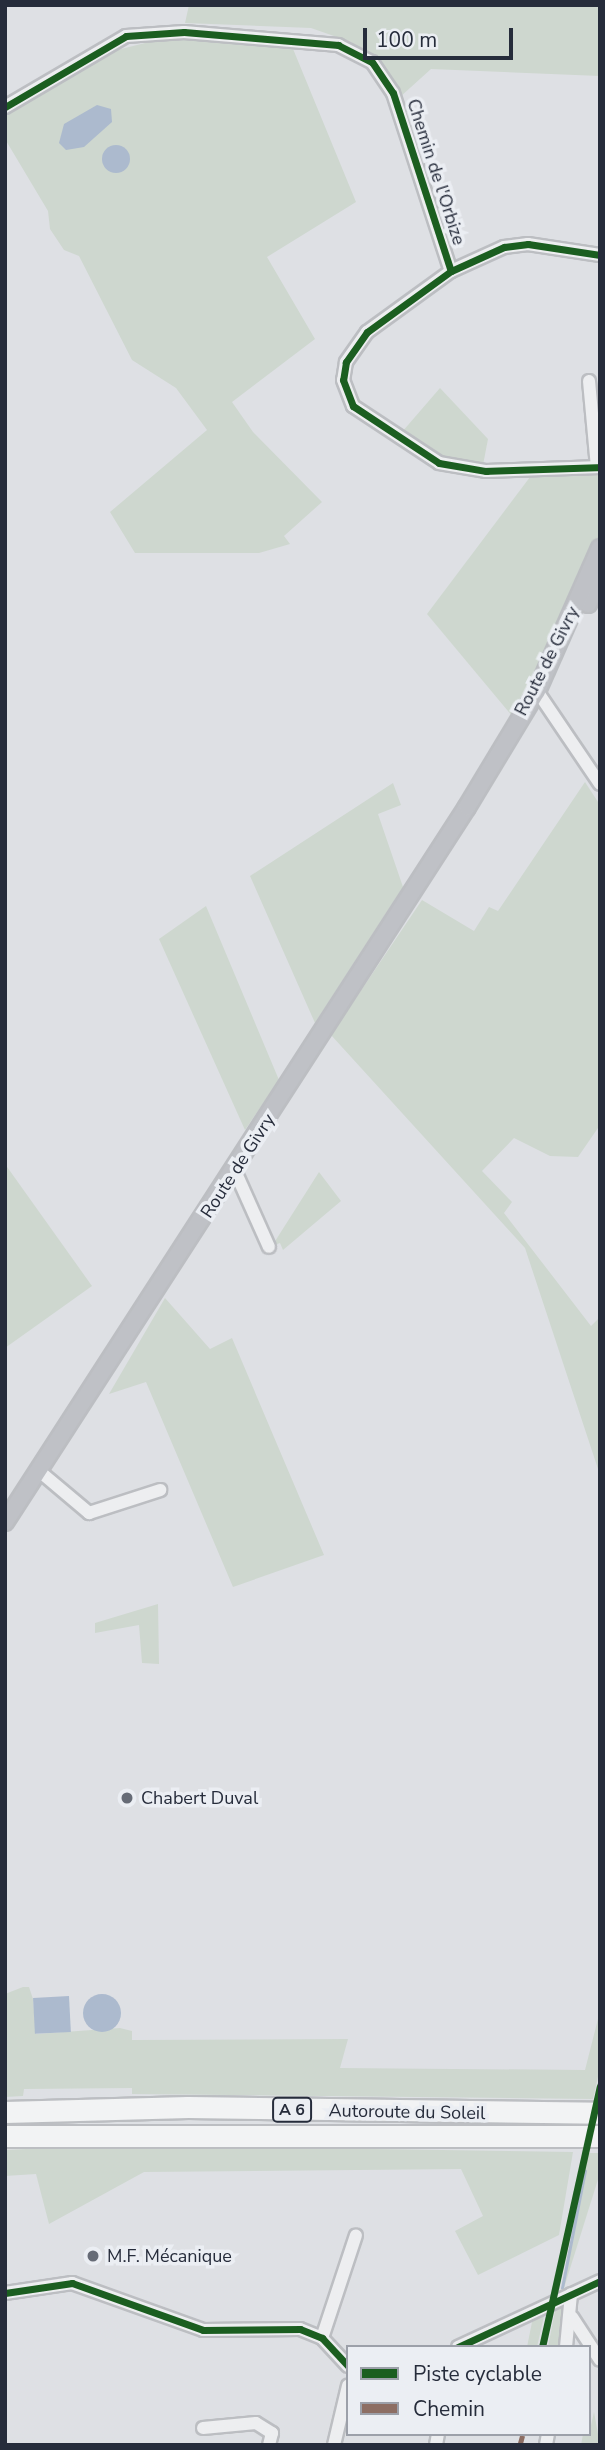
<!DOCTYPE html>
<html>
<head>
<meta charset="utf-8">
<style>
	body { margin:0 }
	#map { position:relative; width:605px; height:2450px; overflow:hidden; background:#dee0e4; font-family:"Nunito Sans",sans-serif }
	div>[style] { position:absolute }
	.green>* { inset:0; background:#ced7cf }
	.water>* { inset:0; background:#acbace; transform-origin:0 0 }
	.round { border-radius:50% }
	.stream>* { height:2.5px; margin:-1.25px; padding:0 1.25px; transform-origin:1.25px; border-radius:1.25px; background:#acbace }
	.roads { filter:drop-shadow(2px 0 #bcbec2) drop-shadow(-2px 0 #bcbec2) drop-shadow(0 2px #bcbec2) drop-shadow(0 -2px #bcbec2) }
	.street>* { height:12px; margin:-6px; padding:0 6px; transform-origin:6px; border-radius:6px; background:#edeef0 }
	.secondary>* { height:16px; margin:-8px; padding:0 8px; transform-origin:8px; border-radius:8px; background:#bfc1c6 }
	.highway>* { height:21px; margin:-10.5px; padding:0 10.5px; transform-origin:10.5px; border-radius:10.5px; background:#f2f3f4 }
	.quiet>* { height:5px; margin-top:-2.5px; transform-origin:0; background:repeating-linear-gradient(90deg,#8d6e63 0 10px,transparent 0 15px) }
	.cycleway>* { height:7px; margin:-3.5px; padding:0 3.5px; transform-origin:3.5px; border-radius:3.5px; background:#1b5e20 }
	.dots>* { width:19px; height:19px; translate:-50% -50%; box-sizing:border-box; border:4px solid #ebeef3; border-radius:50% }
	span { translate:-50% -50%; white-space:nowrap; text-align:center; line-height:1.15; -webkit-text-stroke:7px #ebeef3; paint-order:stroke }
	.shield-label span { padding:2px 5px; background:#ebeef3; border:2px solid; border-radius:5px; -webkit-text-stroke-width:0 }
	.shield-label { font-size:16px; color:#262c3b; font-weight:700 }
	.street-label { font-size:18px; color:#262c3b }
	.poi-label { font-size:18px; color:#262c3b }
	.left { translate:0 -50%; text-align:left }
	.frame { position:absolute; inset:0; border:7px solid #262c3b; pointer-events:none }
	.legend { position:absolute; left:346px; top:2345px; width:245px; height:91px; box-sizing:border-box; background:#ebeef3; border:2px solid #9ca0a9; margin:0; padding:9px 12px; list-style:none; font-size:21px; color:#262c3b }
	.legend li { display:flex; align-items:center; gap:14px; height:35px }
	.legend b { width:35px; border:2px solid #9ca0a9 }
	.scale { position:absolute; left:363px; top:28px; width:150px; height:32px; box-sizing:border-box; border:4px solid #262c3b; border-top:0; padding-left:9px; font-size:21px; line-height:24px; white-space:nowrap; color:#262c3b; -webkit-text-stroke:5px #ebeef3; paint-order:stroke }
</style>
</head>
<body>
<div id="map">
	<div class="green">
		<div style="clip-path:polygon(189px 5px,600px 5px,600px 76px,431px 69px,400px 97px,390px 74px,351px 42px,311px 28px,185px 23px)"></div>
		<div style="clip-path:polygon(165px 38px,291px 44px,356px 202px,267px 257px,315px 339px,232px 402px,253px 432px,322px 502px,284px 536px,290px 544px,259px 553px,135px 553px,110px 512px,207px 430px,176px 388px,132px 360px,79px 256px,64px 250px,50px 229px,48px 211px,5px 139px,5px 116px,113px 51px)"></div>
		<div style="clip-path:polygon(440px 388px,488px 439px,483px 465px,450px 461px,402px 432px)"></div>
		<div style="clip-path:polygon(600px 473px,600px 536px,547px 663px,513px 717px,427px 614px,530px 477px)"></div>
		<div style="clip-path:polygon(585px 782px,600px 805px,600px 1125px,578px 1157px,550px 1156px,514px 1138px,482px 1171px,512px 1202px,504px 1213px,591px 1326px,600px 1317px,600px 1475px,525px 1248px,331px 1035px,422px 900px,474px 931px,489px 907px,498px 911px)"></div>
		<div style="clip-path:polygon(393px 783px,401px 805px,378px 814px,403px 887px,315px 1023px,250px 876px)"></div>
		<div style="clip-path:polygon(206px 906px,279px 1080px,245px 1130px,159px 939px)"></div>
		<div style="clip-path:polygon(5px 1164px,92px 1286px,5px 1348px)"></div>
		<div style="clip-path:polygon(319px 1172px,341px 1201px,283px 1250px,280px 1243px,272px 1246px)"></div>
		<div style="clip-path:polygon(165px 1298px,210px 1349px,232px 1338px,324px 1555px,233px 1587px,146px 1382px,109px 1394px)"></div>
		<div style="clip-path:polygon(158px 1604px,159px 1664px,142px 1663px,139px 1625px,95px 1633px,95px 1623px)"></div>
		<div style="clip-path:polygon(23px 1987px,29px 1987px,33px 1999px,36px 2034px,120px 2028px,132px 2031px,132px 2040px,348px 2039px,340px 2068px,585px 2070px,600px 2011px,600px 2068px,593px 2099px,132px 2094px,132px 2088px,24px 2089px,23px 2096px,5px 2097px,5px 1994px)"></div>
		<div style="clip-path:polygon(112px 2145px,573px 2152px,559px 2235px,478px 2275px,455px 2231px,483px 2216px,461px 2169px,144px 2172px,49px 2224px,36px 2174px,5px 2176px,5px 2150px)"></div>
		<div style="clip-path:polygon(588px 2153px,600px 2153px,600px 2173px,563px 2291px)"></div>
		<div style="clip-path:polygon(568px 2303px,562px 2347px,548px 2347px,556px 2306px)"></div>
		<div style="clip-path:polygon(545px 2312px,537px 2347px,527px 2347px,533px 2317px)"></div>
		<div style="clip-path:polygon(594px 2412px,600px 2445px,581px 2445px,583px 2434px,589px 2434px)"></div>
	</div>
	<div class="water">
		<div style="clip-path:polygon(97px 105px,111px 109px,112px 122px,84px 147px,66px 150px,59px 143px,64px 124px)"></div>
		<div class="round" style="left:102px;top:145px;width:28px;height:28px"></div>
		<div class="round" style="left:83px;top:1994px;width:38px;height:38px"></div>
		<div style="left:69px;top:1996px;width:36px;height:36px;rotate:87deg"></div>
	</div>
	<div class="stream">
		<div style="left:562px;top:2288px;width:119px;rotate:-78.9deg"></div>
	</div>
	<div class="roads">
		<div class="street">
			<div style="left:5px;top:107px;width:140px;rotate:-30.4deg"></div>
			<div style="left:126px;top:36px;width:58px;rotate:-3.9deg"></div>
			<div style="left:184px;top:32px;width:155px;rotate:4.8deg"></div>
			<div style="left:338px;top:45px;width:38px;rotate:27deg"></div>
			<div style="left:372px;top:62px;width:37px;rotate:56deg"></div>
			<div style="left:393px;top:93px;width:187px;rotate:72deg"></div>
			<div style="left:600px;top:255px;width:73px;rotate:-171.3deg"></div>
			<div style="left:528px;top:244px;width:24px;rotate:173deg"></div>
			<div style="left:504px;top:247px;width:58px;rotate:155.6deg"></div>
			<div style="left:451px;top:271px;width:104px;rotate:144deg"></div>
			<div style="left:367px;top:332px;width:37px;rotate:125deg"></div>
			<div style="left:346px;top:362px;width:18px;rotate:99deg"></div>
			<div style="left:343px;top:380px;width:28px;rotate:69deg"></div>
			<div style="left:353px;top:406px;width:103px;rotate:33.5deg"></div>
			<div style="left:439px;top:463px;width:48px;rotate:9.7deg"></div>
			<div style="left:486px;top:471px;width:114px;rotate:-2deg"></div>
			<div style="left:589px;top:381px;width:86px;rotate:84.7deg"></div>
			<div style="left:537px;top:691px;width:112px;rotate:55.9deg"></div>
			<div style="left:235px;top:1171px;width:83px;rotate:65.9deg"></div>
			<div style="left:38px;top:1470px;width:67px;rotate:40.1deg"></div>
			<div style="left:89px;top:1513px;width:75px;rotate:-17.9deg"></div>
			<div style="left:5px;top:2293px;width:68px;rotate:-8.5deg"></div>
			<div style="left:72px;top:2283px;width:139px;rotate:19.7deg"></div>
			<div style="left:203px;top:2330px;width:97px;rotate:-0.6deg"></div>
			<div style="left:300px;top:2329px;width:24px;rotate:22deg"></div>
			<div style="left:322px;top:2338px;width:38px;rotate:47deg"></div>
			<div style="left:572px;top:2317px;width:51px;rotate:56.9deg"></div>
			<div style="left:322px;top:2338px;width:108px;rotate:-71.7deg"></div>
			<div style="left:458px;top:2347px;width:157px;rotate:-24.9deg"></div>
			<div style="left:566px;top:2347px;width:53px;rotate:-84.6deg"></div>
			<div style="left:203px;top:2428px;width:53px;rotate:-5.4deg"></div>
			<div style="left:256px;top:2423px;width:19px;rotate:32deg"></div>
			<div style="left:272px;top:2433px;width:12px;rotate:104deg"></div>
			<div style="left:334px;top:2445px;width:61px;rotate:-76.7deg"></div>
			<div style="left:436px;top:2445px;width:11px;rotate:-80deg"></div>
			<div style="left:546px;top:2445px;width:11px;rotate:-80deg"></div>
		</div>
		<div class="secondary">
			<div style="left:588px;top:604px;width:29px;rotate:-65deg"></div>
			<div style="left:5px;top:1522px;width:851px;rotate:-57.13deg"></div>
			<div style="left:467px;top:807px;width:135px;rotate:-58.9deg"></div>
			<div style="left:537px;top:691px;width:156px;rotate:-66.2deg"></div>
		</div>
		<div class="highway">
			<div style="left:5px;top:2112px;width:183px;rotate:-1.6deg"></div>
			<div style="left:188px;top:2107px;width:412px;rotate:0.8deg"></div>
			<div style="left:5px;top:2136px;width:595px"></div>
		</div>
	</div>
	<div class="quiet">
		<div style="left:520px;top:2445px;width:11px;rotate:-75deg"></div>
	</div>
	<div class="cycleway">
		<div style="left:5px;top:107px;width:140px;rotate:-30.4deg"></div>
		<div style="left:126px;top:36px;width:58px;rotate:-3.9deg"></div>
		<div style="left:184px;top:32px;width:155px;rotate:4.8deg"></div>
		<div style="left:338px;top:45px;width:38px;rotate:27deg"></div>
		<div style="left:372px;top:62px;width:37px;rotate:56deg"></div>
		<div style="left:393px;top:93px;width:187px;rotate:72deg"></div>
		<div style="left:600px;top:255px;width:73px;rotate:-171.3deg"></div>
		<div style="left:528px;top:244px;width:24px;rotate:173deg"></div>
		<div style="left:504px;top:247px;width:58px;rotate:155.6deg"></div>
		<div style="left:451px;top:271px;width:104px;rotate:144deg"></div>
		<div style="left:367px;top:332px;width:37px;rotate:125deg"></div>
		<div style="left:346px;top:362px;width:18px;rotate:99deg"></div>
		<div style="left:343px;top:380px;width:28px;rotate:69deg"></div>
		<div style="left:353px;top:406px;width:103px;rotate:33.5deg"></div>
		<div style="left:439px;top:463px;width:48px;rotate:9.7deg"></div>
		<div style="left:486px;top:471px;width:114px;rotate:-2deg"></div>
		<div style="left:5px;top:2293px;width:68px;rotate:-8.5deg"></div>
		<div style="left:72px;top:2283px;width:139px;rotate:19.7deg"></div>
		<div style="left:203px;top:2330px;width:97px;rotate:-0.6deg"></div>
		<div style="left:300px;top:2329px;width:24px;rotate:22deg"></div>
		<div style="left:322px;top:2338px;width:38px;rotate:47deg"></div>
		<div style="left:458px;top:2347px;width:157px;rotate:-24.9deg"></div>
		<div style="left:542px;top:2347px;width:267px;rotate:-77.5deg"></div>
	</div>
	<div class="dots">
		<div style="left:127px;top:1798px;background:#666b76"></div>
		<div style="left:93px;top:2256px;background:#666b76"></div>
	</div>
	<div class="shield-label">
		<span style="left:292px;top:2110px">A 6</span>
	</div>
	<div class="street-label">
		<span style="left:436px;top:172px;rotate:72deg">Chemin de l'Orbize</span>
		<span style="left:547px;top:661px;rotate:-63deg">Route de Givry</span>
		<span style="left:238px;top:1166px;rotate:-57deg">Route de Givry</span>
		<span style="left:407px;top:2112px;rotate:1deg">Autoroute du Soleil</span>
	</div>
	<div class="poi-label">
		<span class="left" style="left:141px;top:1798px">Chabert Duval</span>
		<span class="left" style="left:107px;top:2256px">M.F. Mécanique</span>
	</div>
	<div class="frame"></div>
	<ul class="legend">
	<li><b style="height:9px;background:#1b5e20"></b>Piste cyclable</li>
	<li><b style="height:9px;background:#8d6e63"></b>Chemin</li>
	</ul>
	<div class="scale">100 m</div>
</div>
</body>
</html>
